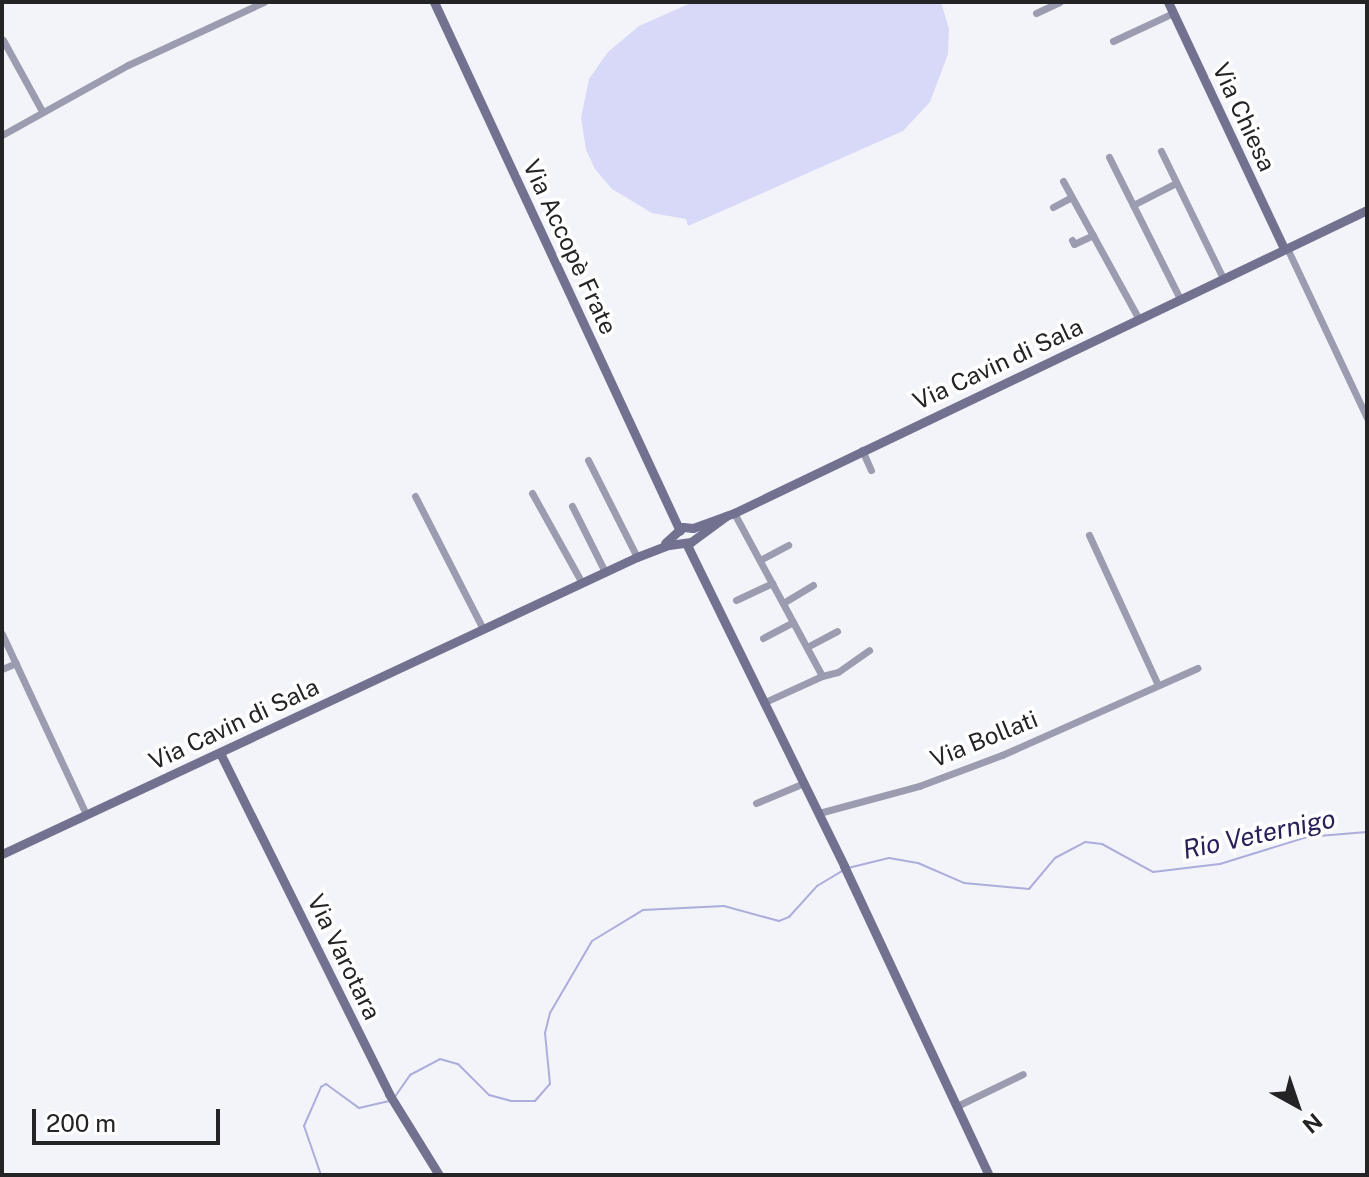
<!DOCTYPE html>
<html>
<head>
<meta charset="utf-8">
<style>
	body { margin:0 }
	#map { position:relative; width:1369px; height:1177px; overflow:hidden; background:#f3f4fa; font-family:"Public Sans",sans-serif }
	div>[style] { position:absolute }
	.green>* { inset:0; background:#d8d8f8 }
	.stream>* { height:2px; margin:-1px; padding:0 1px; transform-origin:1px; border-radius:1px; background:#adaddc }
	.street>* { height:7px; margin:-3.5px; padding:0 3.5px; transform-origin:3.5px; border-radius:3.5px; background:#9c9cb1 }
	.secondary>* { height:9px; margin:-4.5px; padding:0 4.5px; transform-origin:4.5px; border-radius:4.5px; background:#727290 }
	span { translate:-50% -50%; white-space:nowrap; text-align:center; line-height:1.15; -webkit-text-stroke:7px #fff; paint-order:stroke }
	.street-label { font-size:24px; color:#242426 }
	.water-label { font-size:26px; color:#282059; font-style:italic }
	.frame { position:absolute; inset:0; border:4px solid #242426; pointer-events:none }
	.north { position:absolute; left:1257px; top:1065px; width:80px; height:80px; -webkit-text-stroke:6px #fff; paint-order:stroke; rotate:140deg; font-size:22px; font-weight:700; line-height:32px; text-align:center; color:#242426 }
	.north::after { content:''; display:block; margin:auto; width:28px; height:36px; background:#242426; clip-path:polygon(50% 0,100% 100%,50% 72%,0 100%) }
	.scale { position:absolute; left:32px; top:1109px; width:188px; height:36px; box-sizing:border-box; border:4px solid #242426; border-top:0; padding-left:10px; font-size:24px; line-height:28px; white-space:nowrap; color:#242426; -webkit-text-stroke:6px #fff; paint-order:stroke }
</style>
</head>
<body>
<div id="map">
	<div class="green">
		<div style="clip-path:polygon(693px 2px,941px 2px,949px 29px,948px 54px,930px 102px,903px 131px,688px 226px,686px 219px,652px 213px,612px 189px,595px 169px,586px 150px,581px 118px,589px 79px,608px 52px,639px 26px)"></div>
	</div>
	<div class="stream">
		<div style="left:848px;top:868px;width:42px;rotate:-13.7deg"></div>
		<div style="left:889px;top:858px;width:29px;rotate:10deg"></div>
		<div style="left:918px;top:863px;width:50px;rotate:23.5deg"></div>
		<div style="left:964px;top:883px;width:65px;rotate:5.3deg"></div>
		<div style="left:1029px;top:889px;width:40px;rotate:-50deg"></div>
		<div style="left:1055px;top:858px;width:34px;rotate:-28deg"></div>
		<div style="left:1085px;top:842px;width:17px;rotate:7deg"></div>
		<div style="left:1102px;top:844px;width:58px;rotate:28.8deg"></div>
		<div style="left:1153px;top:872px;width:67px;rotate:-6.8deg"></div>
		<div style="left:1220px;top:864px;width:91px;rotate:-17.2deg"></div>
		<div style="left:1307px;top:837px;width:60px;rotate:-4.8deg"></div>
		<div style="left:394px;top:1098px;width:28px;rotate:-55deg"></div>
		<div style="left:410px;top:1075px;width:34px;rotate:-28deg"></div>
		<div style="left:440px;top:1059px;width:19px;rotate:16deg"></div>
		<div style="left:458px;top:1064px;width:44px;rotate:45deg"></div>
		<div style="left:489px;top:1095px;width:23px;rotate:15deg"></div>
		<div style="left:511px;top:1101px;width:24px"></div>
		<div style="left:535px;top:1101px;width:23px;rotate:-49deg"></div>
		<div style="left:550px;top:1084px;width:51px;rotate:-95.6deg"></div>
		<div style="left:545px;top:1033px;width:21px;rotate:-76deg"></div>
		<div style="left:550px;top:1013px;width:83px;rotate:-59.7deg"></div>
		<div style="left:592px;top:941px;width:60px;rotate:-31.3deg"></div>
		<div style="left:643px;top:910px;width:81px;rotate:-2.8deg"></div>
		<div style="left:724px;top:906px;width:57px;rotate:15.3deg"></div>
		<div style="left:779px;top:921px;width:11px;rotate:-22deg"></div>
		<div style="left:789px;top:917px;width:42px;rotate:-47.9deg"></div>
		<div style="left:817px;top:886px;width:29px;rotate:-31deg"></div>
		<div style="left:321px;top:1175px;width:52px;rotate:-109.1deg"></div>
		<div style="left:304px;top:1126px;width:43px;rotate:-66.4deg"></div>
		<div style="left:321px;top:1087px;width:6px;rotate:-31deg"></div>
		<div style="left:326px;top:1084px;width:41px;rotate:36deg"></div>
		<div style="left:359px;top:1108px;width:31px;rotate:-13deg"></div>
	</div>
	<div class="street">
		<div style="left:1036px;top:13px;width:26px;rotate:-25deg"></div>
		<div style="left:3px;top:40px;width:81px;rotate:61.2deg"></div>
		<div style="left:1113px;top:41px;width:66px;rotate:-25deg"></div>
		<div style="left:2px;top:135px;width:144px;rotate:-29.1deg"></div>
		<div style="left:128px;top:65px;width:150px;rotate:-24.9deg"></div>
		<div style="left:1161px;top:151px;width:141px;rotate:64deg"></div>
		<div style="left:1109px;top:157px;width:159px;rotate:63.4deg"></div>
		<div style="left:1063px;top:181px;width:158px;rotate:61.2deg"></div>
		<div style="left:1133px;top:205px;width:48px;rotate:-27.1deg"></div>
		<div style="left:1053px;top:207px;width:21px;rotate:-28deg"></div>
		<div style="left:1072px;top:240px;width:4px;rotate:63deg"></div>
		<div style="left:1074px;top:244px;width:21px;rotate:-25deg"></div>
		<div style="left:1287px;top:248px;width:188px;rotate:64.8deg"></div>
		<div style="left:862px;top:450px;width:22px;rotate:66deg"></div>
		<div style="left:588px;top:460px;width:109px;rotate:63.2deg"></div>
		<div style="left:532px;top:493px;width:103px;rotate:60.9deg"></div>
		<div style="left:415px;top:496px;width:149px;rotate:62.9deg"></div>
		<div style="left:572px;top:506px;width:74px;rotate:63.4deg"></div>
		<div style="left:734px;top:513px;width:185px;rotate:61.6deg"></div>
		<div style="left:822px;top:676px;width:63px;rotate:155.5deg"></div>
		<div style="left:1089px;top:535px;width:165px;rotate:65.3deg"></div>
		<div style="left:760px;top:560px;width:32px;rotate:-28deg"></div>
		<div style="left:736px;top:600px;width:40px;rotate:-25deg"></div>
		<div style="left:783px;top:603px;width:35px;rotate:-31deg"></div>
		<div style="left:2px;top:634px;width:194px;rotate:65deg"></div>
		<div style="left:763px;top:638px;width:34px;rotate:-28deg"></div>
		<div style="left:807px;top:647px;width:34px;rotate:-28deg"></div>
		<div style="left:2px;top:669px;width:15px;rotate:-23deg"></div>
		<div style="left:822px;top:676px;width:16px;rotate:-14deg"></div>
		<div style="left:838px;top:672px;width:38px;rotate:-35deg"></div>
		<div style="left:756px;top:803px;width:52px;rotate:-22.6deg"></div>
		<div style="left:819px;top:813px;width:104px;rotate:-15.1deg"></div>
		<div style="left:919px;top:786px;width:89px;rotate:-20.5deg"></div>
		<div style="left:1002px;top:755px;width:214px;rotate:-24deg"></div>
		<div style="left:957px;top:1106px;width:73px;rotate:-25.9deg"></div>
	</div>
	<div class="secondary">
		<div style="left:434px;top:2px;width:583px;rotate:65.06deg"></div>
		<div style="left:1168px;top:2px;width:273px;rotate:64.8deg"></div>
		<div style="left:665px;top:543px;width:24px;rotate:-42deg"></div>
		<div style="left:683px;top:527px;width:10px;rotate:6deg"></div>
		<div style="left:693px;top:528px;width:44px;rotate:-20.1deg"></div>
		<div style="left:734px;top:513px;width:702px;rotate:-25.58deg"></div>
		<div style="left:686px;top:543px;width:360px;rotate:63.9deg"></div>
		<div style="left:844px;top:866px;width:341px;rotate:64.9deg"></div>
		<div style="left:220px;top:753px;width:381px;rotate:63.6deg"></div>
		<div style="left:389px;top:1094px;width:95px;rotate:58.3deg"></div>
		<div style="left:2px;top:854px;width:701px;rotate:-25.07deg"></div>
		<div style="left:637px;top:557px;width:34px;rotate:-21deg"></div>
		<div style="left:669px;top:545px;width:22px;rotate:-8deg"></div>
		<div style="left:691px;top:542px;width:44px;rotate:-36.6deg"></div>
	</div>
	<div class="street-label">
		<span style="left:1244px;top:117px;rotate:65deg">Via Chiesa</span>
		<span style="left:570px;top:247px;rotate:65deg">Via Accopè Frate</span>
		<span style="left:998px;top:364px;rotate:-25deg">Via Cavin di Sala</span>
		<span style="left:234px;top:724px;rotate:-25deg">Via Cavin di Sala</span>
		<span style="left:984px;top:739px;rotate:-22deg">Via Bollati</span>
		<span style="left:344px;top:957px;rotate:64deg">Via Varotara</span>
	</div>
	<div class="water-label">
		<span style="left:1259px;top:834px;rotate:-12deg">Rio Veternigo</span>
	</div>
	<div class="frame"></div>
	<div class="north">N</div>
	<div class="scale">200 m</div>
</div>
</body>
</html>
